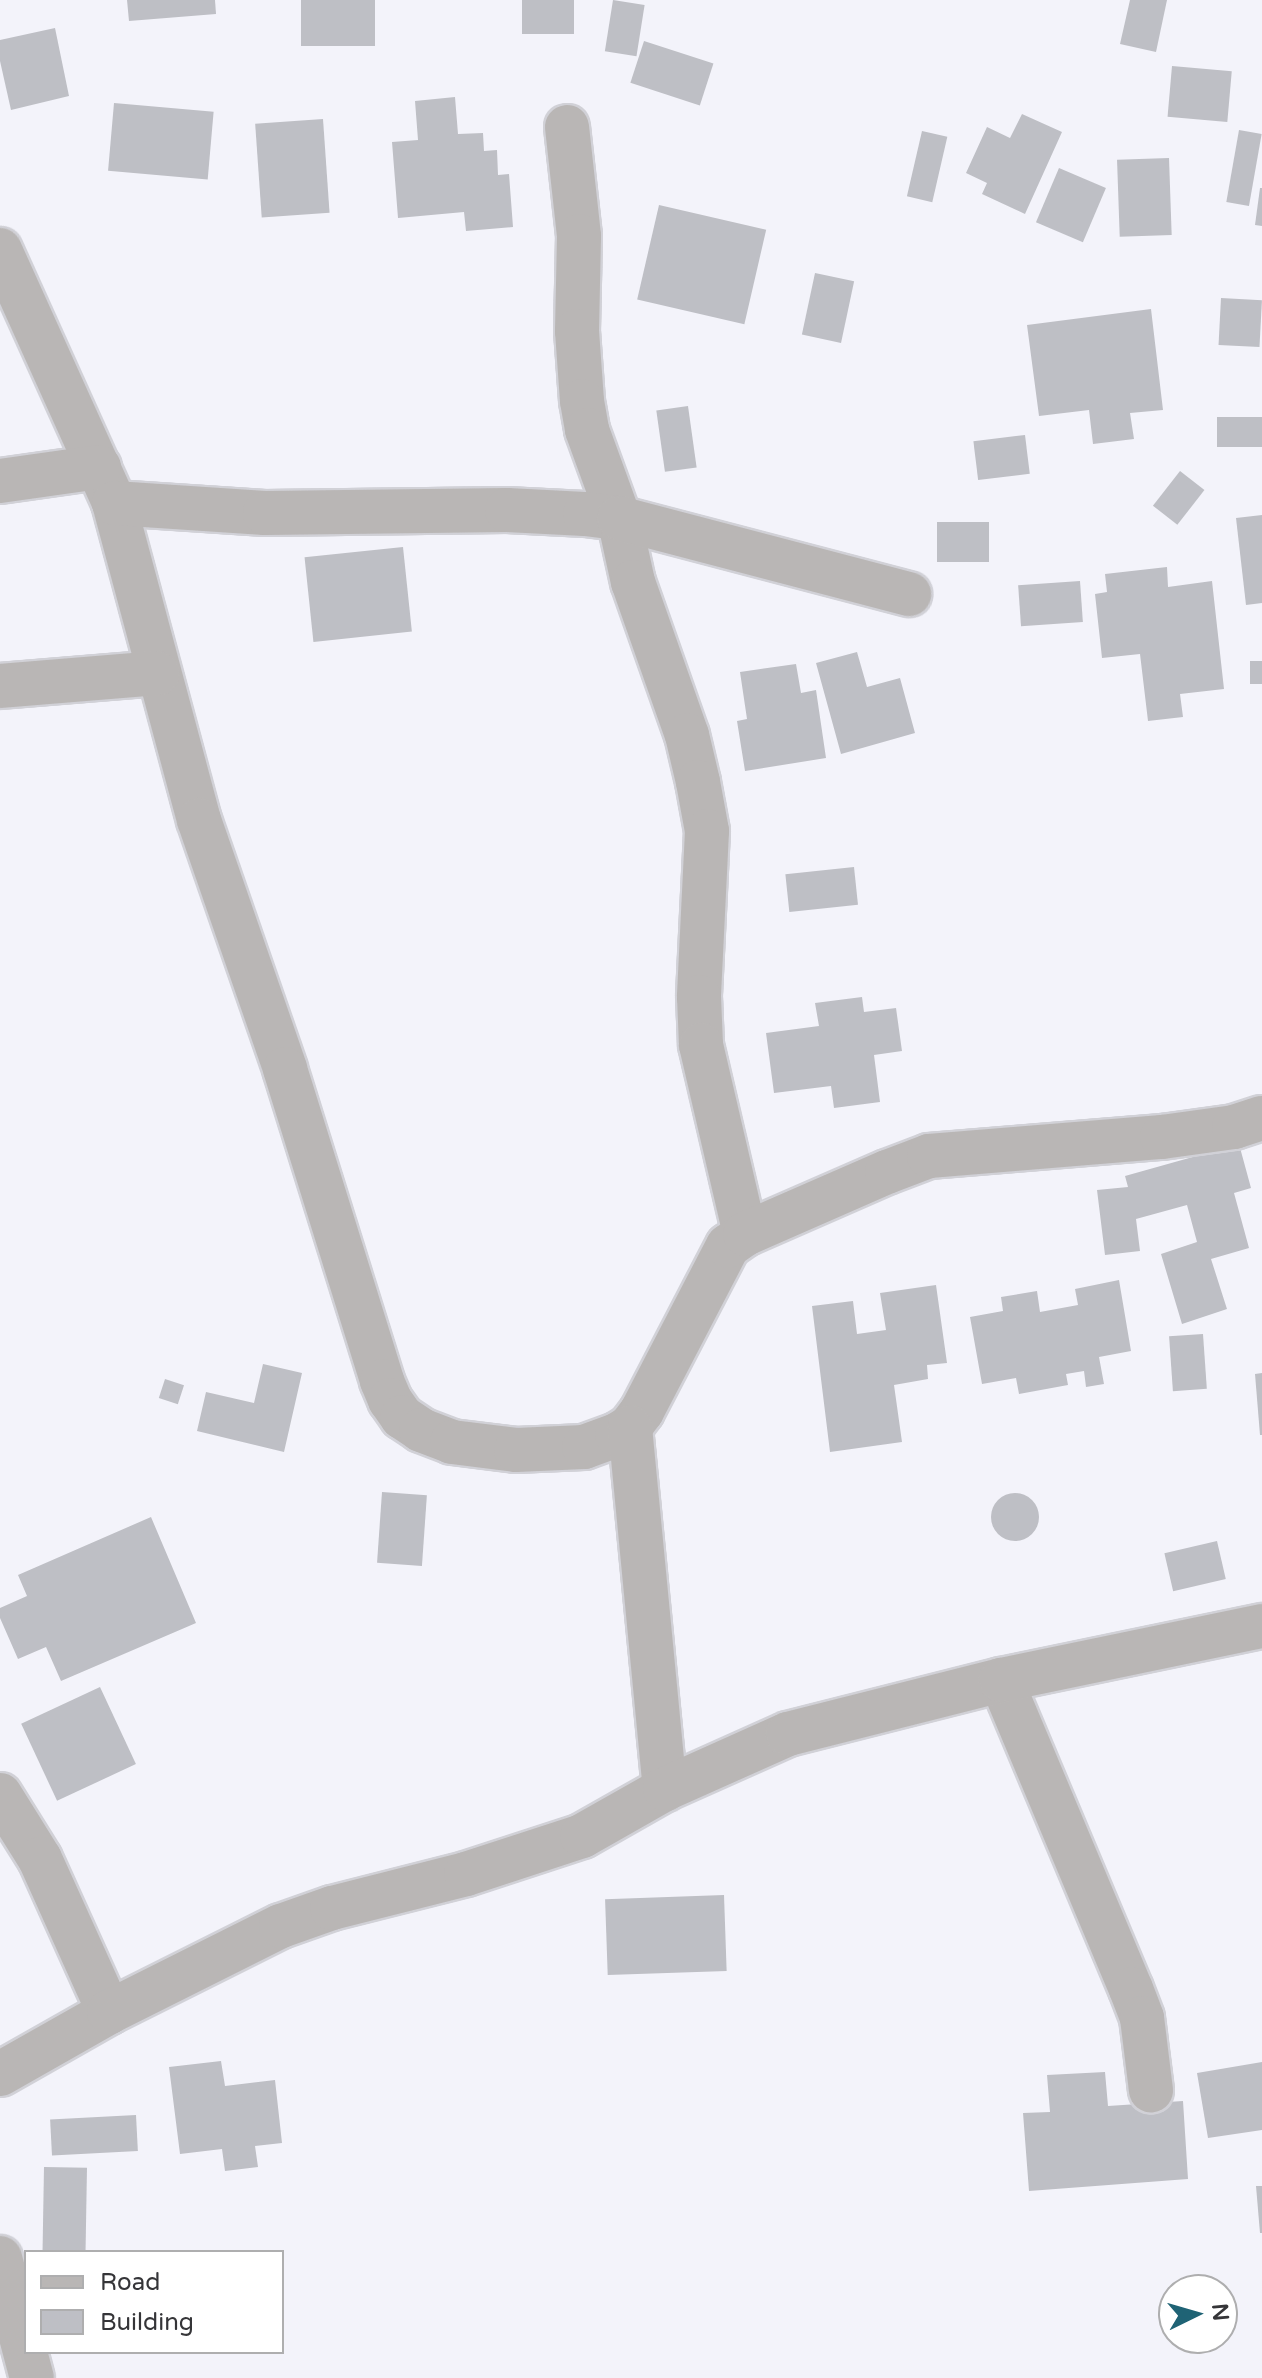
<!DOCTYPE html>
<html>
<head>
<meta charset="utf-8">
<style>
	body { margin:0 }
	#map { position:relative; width:1262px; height:2378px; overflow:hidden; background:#f3f3fa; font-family:"Varela Round",sans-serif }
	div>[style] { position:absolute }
	.building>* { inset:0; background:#bebfc5; transform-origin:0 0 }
	.round { border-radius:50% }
	.roads { filter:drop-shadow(2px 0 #d1d1d7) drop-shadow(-2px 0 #d1d1d7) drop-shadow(0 2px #d1d1d7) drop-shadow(0 -2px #d1d1d7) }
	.minor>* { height:44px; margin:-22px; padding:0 22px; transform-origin:22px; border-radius:22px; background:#b9b6b5 }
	span { translate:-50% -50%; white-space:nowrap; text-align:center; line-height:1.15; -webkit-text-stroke:8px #fff; paint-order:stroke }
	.legend { position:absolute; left:24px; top:2250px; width:260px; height:104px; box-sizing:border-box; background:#fff; border:2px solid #aeaeaf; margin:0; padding:10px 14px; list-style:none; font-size:24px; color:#353538 }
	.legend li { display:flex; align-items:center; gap:16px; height:40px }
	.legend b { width:40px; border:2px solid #aeaeaf }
	.north { position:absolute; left:1158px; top:2274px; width:80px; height:80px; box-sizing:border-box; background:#fff; border:2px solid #aeaeaf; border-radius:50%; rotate:85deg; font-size:22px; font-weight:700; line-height:32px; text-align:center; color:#353538 }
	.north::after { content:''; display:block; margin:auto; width:28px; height:36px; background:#1f6375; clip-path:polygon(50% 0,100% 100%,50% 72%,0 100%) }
</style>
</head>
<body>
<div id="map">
	<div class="building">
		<div style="clip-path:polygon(127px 0,215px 0,216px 14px,129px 21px)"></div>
		<div style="left:301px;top:0;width:74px;height:46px"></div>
		<div style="left:522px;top:0;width:52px;height:34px"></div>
		<div style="left:613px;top:0;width:32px;height:52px;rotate:9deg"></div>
		<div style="clip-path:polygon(1130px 0,1167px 0,1156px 52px,1120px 44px)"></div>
		<div style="clip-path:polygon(55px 28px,69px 96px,11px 110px,0 61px,0 40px)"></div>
		<div style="left:644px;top:41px;width:73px;height:44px;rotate:18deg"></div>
		<div style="left:1172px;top:66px;width:60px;height:51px;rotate:5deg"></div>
		<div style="clip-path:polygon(455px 97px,458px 134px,483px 133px,484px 151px,497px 150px,498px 175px,509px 174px,513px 227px,466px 231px,464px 212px,398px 218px,392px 142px,418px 140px,415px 101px)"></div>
		<div style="left:114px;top:103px;width:100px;height:68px;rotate:5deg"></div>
		<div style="clip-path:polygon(1022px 114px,1062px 132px,1025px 214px,982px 194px,987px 183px,966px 173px,987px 127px,1010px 138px)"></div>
		<div style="left:323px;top:119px;width:94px;height:68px;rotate:86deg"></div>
		<div style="left:1239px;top:130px;width:23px;height:73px;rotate:10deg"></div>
		<div style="left:922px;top:131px;width:26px;height:67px;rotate:13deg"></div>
		<div style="left:1169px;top:158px;width:77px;height:52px;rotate:88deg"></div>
		<div style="left:1059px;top:168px;width:51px;height:59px;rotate:23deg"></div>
		<div style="clip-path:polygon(1260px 188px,1262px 188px,1262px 226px,1255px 225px)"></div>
		<div style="left:659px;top:205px;width:110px;height:97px;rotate:13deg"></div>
		<div style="left:815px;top:273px;width:40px;height:63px;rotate:12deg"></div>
		<div style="left:1221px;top:298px;width:41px;height:47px;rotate:3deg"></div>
		<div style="clip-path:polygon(1151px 309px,1163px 410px,1130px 413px,1134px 439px,1093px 444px,1089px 410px,1039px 416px,1027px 325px)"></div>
		<div style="left:688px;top:406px;width:62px;height:32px;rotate:82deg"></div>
		<div style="left:1262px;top:417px;width:30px;height:45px;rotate:90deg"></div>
		<div style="left:1025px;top:435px;width:39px;height:52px;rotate:83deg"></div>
		<div style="left:1180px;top:471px;width:31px;height:44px;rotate:38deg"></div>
		<div style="clip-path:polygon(1262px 515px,1262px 603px,1246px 605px,1236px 518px)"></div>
		<div style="left:937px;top:522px;width:52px;height:40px"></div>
		<div style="left:403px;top:547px;width:85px;height:99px;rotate:84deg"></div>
		<div style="clip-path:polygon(1167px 567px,1168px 587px,1212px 581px,1224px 689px,1180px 694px,1183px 717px,1148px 721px,1140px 654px,1102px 658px,1095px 594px,1107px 592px,1105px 574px)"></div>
		<div style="left:1080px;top:581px;width:41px;height:62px;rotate:86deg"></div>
		<div style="clip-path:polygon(857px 652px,867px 687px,900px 678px,915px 733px,841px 754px,816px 663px)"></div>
		<div style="left:1262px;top:661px;width:23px;height:12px;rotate:90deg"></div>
		<div style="clip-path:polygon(796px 664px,801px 693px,816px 690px,826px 758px,745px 771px,737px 721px,747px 719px,740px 672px)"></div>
		<div style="left:854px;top:867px;width:38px;height:69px;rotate:84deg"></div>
		<div style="clip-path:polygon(862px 997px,864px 1012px,896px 1008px,902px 1051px,874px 1055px,880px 1102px,834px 1108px,831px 1086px,774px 1093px,766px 1033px,819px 1026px,815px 1003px)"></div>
		<div style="clip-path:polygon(1239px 1144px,1251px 1188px,1234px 1193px,1249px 1248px,1211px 1259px,1227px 1309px,1182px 1324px,1161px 1254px,1197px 1242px,1187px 1205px,1136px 1219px,1140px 1251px,1105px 1255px,1097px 1190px,1128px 1187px,1125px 1176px)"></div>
		<div style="clip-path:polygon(1119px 1280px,1131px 1351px,1099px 1357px,1104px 1384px,1086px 1387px,1084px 1371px,1066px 1374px,1068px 1385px,1019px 1394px,1016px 1378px,982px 1384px,970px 1317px,1003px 1311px,1001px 1297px,1037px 1291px,1040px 1312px,1078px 1305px,1075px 1289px)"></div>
		<div style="clip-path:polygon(936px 1285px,947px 1363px,927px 1365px,928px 1379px,894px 1385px,902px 1442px,830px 1452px,812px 1306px,853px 1301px,857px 1334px,886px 1330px,880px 1293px)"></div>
		<div style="left:1203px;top:1334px;width:55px;height:34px;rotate:86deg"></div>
		<div style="clip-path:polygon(263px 1364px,302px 1373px,284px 1452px,197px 1431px,206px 1392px,254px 1403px)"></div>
		<div style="clip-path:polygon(1262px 1373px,1262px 1435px,1260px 1435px,1255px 1374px)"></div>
		<div style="left:165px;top:1379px;width:20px;height:20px;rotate:18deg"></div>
		<div style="left:382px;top:1492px;width:45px;height:71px;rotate:4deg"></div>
		<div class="round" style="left:991px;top:1493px;width:48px;height:48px"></div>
		<div style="clip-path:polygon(151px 1517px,196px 1623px,61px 1681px,46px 1647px,18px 1659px,0 1618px,0 1608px,27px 1596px,18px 1575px)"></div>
		<div style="left:1217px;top:1541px;width:39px;height:54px;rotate:77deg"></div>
		<div style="left:100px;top:1687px;width:85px;height:87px;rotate:65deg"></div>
		<div style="left:724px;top:1895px;width:76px;height:119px;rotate:88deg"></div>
		<div style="clip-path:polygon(221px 2061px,225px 2086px,275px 2080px,282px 2143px,255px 2146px,258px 2167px,225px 2171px,222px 2149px,180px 2154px,169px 2067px)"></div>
		<div style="clip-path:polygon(1262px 2062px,1262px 2130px,1208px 2138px,1197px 2073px)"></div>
		<div style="clip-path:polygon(1105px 2072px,1108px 2106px,1183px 2101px,1188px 2179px,1029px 2191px,1023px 2113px,1050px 2112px,1047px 2075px)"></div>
		<div style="left:136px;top:2115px;width:36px;height:86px;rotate:87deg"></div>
		<div style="left:44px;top:2167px;width:43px;height:85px;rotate:1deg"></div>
		<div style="clip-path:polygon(1256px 2186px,1262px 2186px,1262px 2233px,1260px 2233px)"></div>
	</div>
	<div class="roads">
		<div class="minor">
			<div style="left:567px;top:127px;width:110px;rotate:83.7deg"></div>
			<div style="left:579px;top:236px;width:95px;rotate:91.2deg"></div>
			<div style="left:577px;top:331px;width:70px;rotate:85.9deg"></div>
			<div style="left:582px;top:401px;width:29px;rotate:80deg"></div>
			<div style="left:587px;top:430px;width:94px;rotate:70deg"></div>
			<div style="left:619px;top:518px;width:66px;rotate:77.7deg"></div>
			<div style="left:633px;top:582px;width:162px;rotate:70.6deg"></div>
			<div style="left:687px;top:735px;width:48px;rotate:76.8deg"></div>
			<div style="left:698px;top:782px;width:50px;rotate:79.6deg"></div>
			<div style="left:707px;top:831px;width:166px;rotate:92.8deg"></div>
			<div style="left:699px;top:997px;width:48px;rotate:87.6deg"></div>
			<div style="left:701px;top:1045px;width:194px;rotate:76.9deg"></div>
			<div style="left:0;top:250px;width:277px;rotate:65.7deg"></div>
			<div style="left:114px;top:503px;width:328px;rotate:75deg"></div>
			<div style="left:199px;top:820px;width:263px;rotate:70.9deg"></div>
			<div style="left:285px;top:1069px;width:327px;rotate:72.7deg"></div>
			<div style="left:382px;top:1381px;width:21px;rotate:67deg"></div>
			<div style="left:390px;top:1400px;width:21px;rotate:55deg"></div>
			<div style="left:402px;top:1417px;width:23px;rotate:34deg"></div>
			<div style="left:421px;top:1430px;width:33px;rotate:21deg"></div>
			<div style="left:452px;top:1442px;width:64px;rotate:7.1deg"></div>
			<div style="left:516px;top:1450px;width:68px;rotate:-2.5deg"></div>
			<div style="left:584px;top:1447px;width:35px;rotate:-20deg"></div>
			<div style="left:617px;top:1435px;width:15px;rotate:-32deg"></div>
			<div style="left:630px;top:1427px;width:20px;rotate:-53deg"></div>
			<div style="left:642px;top:1411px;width:186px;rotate:-62.5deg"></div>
			<div style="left:728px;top:1246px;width:21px;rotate:-35deg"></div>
			<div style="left:745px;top:1234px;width:155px;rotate:-23.6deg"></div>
			<div style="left:887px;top:1172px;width:45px;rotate:-20.9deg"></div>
			<div style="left:929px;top:1156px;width:234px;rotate:-4.7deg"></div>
			<div style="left:1162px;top:1137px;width:73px;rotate:-7.9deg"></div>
			<div style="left:1234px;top:1127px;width:29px;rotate:-18deg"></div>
			<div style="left:0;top:481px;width:100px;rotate:-8deg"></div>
			<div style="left:114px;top:503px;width:151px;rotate:3.8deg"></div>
			<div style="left:265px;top:513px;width:242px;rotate:-0.7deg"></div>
			<div style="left:507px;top:510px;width:78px;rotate:2.9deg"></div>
			<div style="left:585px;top:514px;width:34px;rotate:7deg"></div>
			<div style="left:619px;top:518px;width:300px;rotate:14.7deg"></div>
			<div style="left:0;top:686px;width:158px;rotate:-4.7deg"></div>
			<div style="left:630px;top:1427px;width:364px;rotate:84.5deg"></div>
			<div style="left:1001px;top:1680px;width:335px;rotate:67.2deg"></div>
			<div style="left:1131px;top:1989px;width:31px;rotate:69deg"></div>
			<div style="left:1142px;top:2018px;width:73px;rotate:82.9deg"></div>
			<div style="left:0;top:1795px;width:75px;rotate:58deg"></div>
			<div style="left:40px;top:1859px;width:168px;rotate:65.7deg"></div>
			<div style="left:0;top:2074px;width:125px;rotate:-29.6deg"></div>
			<div style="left:109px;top:2012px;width:192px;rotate:-26.6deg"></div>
			<div style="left:281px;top:1926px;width:54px;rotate:-19.4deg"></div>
			<div style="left:332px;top:1908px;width:138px;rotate:-14.2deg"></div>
			<div style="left:466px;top:1874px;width:122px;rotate:-18.1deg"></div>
			<div style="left:582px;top:1836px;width:95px;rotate:-29.5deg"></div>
			<div style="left:665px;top:1789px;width:135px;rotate:-24.1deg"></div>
			<div style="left:788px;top:1734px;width:220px;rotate:-14.2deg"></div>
			<div style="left:1001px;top:1680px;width:267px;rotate:-11.7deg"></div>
			<div style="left:0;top:2258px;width:124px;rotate:75.1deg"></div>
		</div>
	</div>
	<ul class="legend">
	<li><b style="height:10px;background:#b9b6b5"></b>Road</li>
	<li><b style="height:22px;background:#bebfc5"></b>Building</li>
	</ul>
	<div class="north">N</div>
</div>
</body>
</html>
